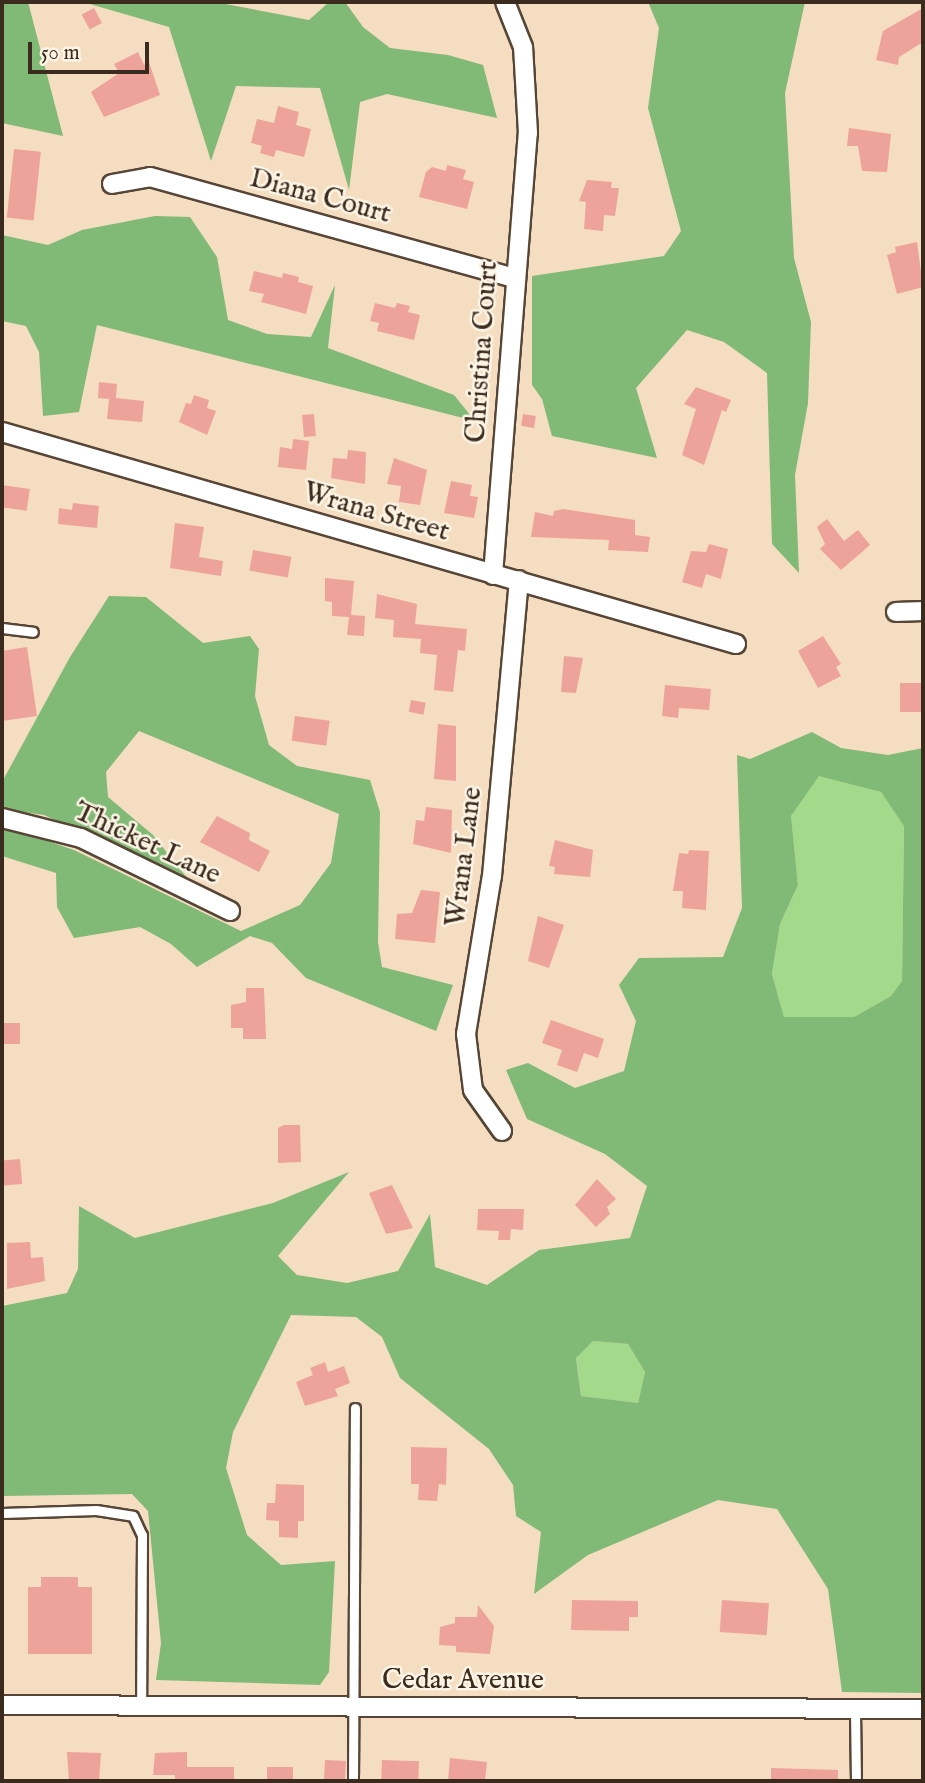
<!DOCTYPE html>
<html>
<head>
<meta charset="utf-8">
<style>
	body { margin:0 }
	#map { position:relative; width:925px; height:1783px; overflow:hidden; background:#f4ddc0; font-family:"IM FELL English",serif }
	div>[style] { position:absolute }
	.green>* { inset:0; background:#a2d98a }
	.forest>* { inset:0; background:#81b976 }
	.building>* { inset:0; background:#eea39a; transform-origin:0 0 }
	.roads { filter:drop-shadow(2px 0 #574536) drop-shadow(-2px 0 #574536) drop-shadow(0 2px #574536) drop-shadow(0 -2px #574536) }
	.lane>* { height:9px; margin:-4.5px; padding:0 4.5px; transform-origin:4.5px; border-radius:4.5px; background:#fff }
	.street>* { height:18px; margin:-9px; padding:0 9px; transform-origin:9px; border-radius:9px; background:#fff }
	span { translate:-50% -50%; white-space:nowrap; text-align:center; line-height:1.15; -webkit-text-stroke:5px #fcf5e5; paint-order:stroke }
	.street-label { font-size:28px; color:#3b2a1e }
	.frame { position:absolute; inset:0; border:4px solid #3b2a1e; pointer-events:none }
	.scale { position:absolute; left:28px; top:42px; width:121px; height:32px; box-sizing:border-box; border:4px solid #3b2a1e; border-top:0; padding-left:9px; font-size:21px; line-height:24px; white-space:nowrap; color:#3b2a1e; -webkit-text-stroke:5px #fcf5e5; paint-order:stroke }
</style>
</head>
<body>
<div id="map">
	<div class="green">
		<div style="clip-path:polygon(819px 775px,881px 792px,904px 825px,902px 981px,891px 996px,854px 1017px,784px 1017px,772px 974px,780px 924px,798px 885px,791px 816px)"></div>
		<div style="clip-path:polygon(593px 1341px,628px 1344px,645px 1372px,638px 1403px,581px 1396px,576px 1357px)"></div>
	</div>
	<div class="forest">
		<div style="clip-path:polygon(2px 2px,28px 2px,63px 136px,2px 123px)"></div>
		<div style="clip-path:polygon(83px 2px,215px 2px,309px 20px,329px 2px,345px 2px,363px 27px,390px 48px,448px 55px,483px 65px,497px 118px,387px 94px,360px 102px,349px 190px,320px 88px,236px 86px,211px 161px,169px 27px)"></div>
		<div style="clip-path:polygon(648px 2px,805px 2px,785px 93px,794px 258px,811px 322px,808px 403px,795px 475px,799px 573px,772px 544px,767px 373px,724px 342px,687px 330px,636px 388px,657px 458px,552px 436px,542px 399px,532px 385px,532px 276px,664px 256px,681px 231px,648px 108px,659px 28px)"></div>
		<div style="clip-path:polygon(155px 216px,190px 217px,217px 257px,228px 320px,267px 334px,311px 337px,335px 285px,328px 348px,454px 395px,475px 421px,97px 325px,79px 412px,43px 416px,39px 352px,26px 326px,2px 321px,2px 235px,48px 245px,82px 230px)"></div>
		<div style="clip-path:polygon(109px 596px,146px 597px,203px 643px,250px 636px,259px 649px,255px 696px,269px 745px,297px 766px,370px 780px,380px 812px,378px 942px,382px 967px,453px 985px,436px 1031px,306px 978px,272px 943px,250px 936px,197px 967px,171px 944px,140px 927px,74px 938px,57px 907px,56px 873px,2px 856px,2px 827px,6px 827px,74px 850px,241px 931px,300px 905px,331px 863px,339px 814px,139px 731px,106px 772px,108px 797px,153px 835px,192px 884px,44px 815px,2px 809px,2px 782px,70px 657px)"></div>
		<div style="clip-path:polygon(evenodd,812px 732px,841px 748px,888px 755px,923px 748px,923px 1693px,842px 1692px,828px 1589px,777px 1509px,718px 1500px,588px 1555px,534px 1594px,541px 1532px,516px 1516px,513px 1485px,489px 1449px,400px 1378px,382px 1337px,356px 1317px,291px 1315px,233px 1432px,226px 1468px,247px 1535px,281px 1565px,335px 1561px,329px 1672px,320px 1685px,156px 1680px,161px 1643px,148px 1511px,132px 1494px,2px 1496px,2px 1306px,67px 1293px,78px 1269px,79px 1206px,135px 1238px,273px 1203px,349px 1172px,278px 1256px,297px 1275px,347px 1283px,398px 1271px,430px 1214px,435px 1267px,487px 1285px,539px 1250px,630px 1238px,647px 1186px,605px 1154px,527px 1119px,506px 1070px,528px 1063px,575px 1088px,624px 1071px,636px 1021px,619px 985px,639px 958px,723px 957px,742px 908px,737px 755px,750px 759px,812px 732px,819px 776px,881px 792px,904px 826px,902px 981px,891px 996px,854px 1017px,784px 1017px,772px 974px,780px 924px,798px 885px,791px 816px,819px 776px,812px 732px,593px 1341px,628px 1344px,645px 1372px,638px 1403px,581px 1396px,576px 1358px,593px 1341px)"></div>
	</div>
	<div class="building">
		<div style="left:94px;top:8px;width:17px;height:14px;rotate:62deg"></div>
		<div style="clip-path:polygon(923px 8px,923px 42px,899px 57px,898px 65px,876px 60px,883px 31px)"></div>
		<div style="clip-path:polygon(138px 52px,144px 65px,149px 62px,160px 95px,104px 117px,91px 92px,119px 73px,114px 64px)"></div>
		<div style="clip-path:polygon(278px 106px,299px 112px,296px 125px,311px 129px,304px 157px,276px 150px,274px 157px,260px 153px,262px 146px,251px 143px,257px 119px,274px 123px)"></div>
		<div style="clip-path:polygon(849px 128px,891px 134px,887px 172px,862px 171px,858px 146px,847px 146px)"></div>
		<div style="left:14px;top:149px;width:27px;height:69px;rotate:6deg"></div>
		<div style="clip-path:polygon(447px 165px,466px 170px,463px 179px,474px 182px,467px 209px,419px 197px,426px 172px,432px 167px,446px 171px)"></div>
		<div style="clip-path:polygon(587px 180px,612px 182px,611px 188px,619px 188px,615px 216px,604px 215px,603px 231px,584px 229px,586px 202px,579px 201px)"></div>
		<div style="clip-path:polygon(917px 242px,923px 287px,897px 294px,887px 255px,896px 252px,895px 247px)"></div>
		<div style="clip-path:polygon(254px 271px,282px 278px,283px 273px,299px 277px,298px 282px,313px 286px,306px 314px,261px 302px,264px 294px,249px 291px)"></div>
		<div style="clip-path:polygon(375px 303px,395px 308px,397px 303px,410px 306px,408px 312px,420px 315px,414px 340px,377px 331px,379px 323px,370px 321px)"></div>
		<div style="clip-path:polygon(99px 382px,117px 384px,116px 398px,144px 401px,142px 422px,107px 419px,109px 399px,98px 398px)"></div>
		<div style="clip-path:polygon(696px 387px,731px 400px,726px 412px,722px 410px,704px 465px,682px 455px,696px 409px,684px 404px)"></div>
		<div style="clip-path:polygon(194px 395px,209px 400px,207px 408px,216px 411px,207px 435px,179px 422px,186px 403px,191px 404px)"></div>
		<div style="left:314px;top:414px;width:22px;height:12px;rotate:85deg"></div>
		<div style="left:523px;top:414px;width:13px;height:12px;rotate:9deg"></div>
		<div style="clip-path:polygon(293px 439px,309px 441px,306px 470px,278px 467px,280px 447px,292px 449px)"></div>
		<div style="clip-path:polygon(348px 450px,366px 452px,365px 484px,331px 478px,333px 458px,347px 459px)"></div>
		<div style="clip-path:polygon(394px 458px,427px 470px,420px 505px,399px 502px,401px 486px,387px 484px)"></div>
		<div style="clip-path:polygon(451px 481px,472px 485px,470px 496px,478px 497px,474px 518px,444px 513px)"></div>
		<div style="left:2px;top:485px;width:28px;height:22px;rotate:8deg"></div>
		<div style="clip-path:polygon(73px 503px,99px 506px,97px 528px,58px 524px,59px 508px,72px 510px)"></div>
		<div style="clip-path:polygon(563px 509px,635px 520px,635px 535px,650px 537px,648px 552px,608px 550px,609px 540px,531px 537px,535px 512px,553px 516px,554px 511px)"></div>
		<div style="clip-path:polygon(827px 519px,844px 541px,858px 530px,870px 545px,841px 570px,820px 549px,825px 544px,817px 527px)"></div>
		<div style="clip-path:polygon(175px 523px,204px 527px,199px 557px,223px 561px,221px 576px,170px 568px)"></div>
		<div style="clip-path:polygon(709px 544px,728px 549px,721px 579px,706px 574px,702px 588px,682px 582px,691px 551px,706px 552px)"></div>
		<div style="left:253px;top:550px;width:39px;height:21px;rotate:10deg"></div>
		<div style="clip-path:polygon(325px 578px,354px 581px,351px 615px,365px 616px,364px 636px,347px 635px,349px 617px,332px 616px,332px 602px,325px 601px)"></div>
		<div style="clip-path:polygon(377px 594px,417px 604px,415px 624px,467px 629px,465px 651px,458px 650px,453px 692px,434px 690px,437px 655px,420px 653px,421px 639px,393px 637px,394px 620px,375px 618px)"></div>
		<div style="clip-path:polygon(823px 636px,841px 664px,836px 667px,841px 676px,818px 688px,798px 651px)"></div>
		<div style="clip-path:polygon(27px 647px,37px 716px,2px 721px,2px 651px)"></div>
		<div style="clip-path:polygon(564px 656px,583px 658px,576px 693px,561px 692px)"></div>
		<div style="left:900px;top:683px;width:21px;height:29px"></div>
		<div style="clip-path:polygon(665px 685px,711px 689px,709px 710px,679px 708px,678px 718px,662px 716px)"></div>
		<div style="left:411px;top:700px;width:15px;height:12px;rotate:11deg"></div>
		<div style="left:295px;top:716px;width:35px;height:25px;rotate:8deg"></div>
		<div style="clip-path:polygon(438px 724px,456px 726px,456px 781px,434px 779px)"></div>
		<div style="clip-path:polygon(426px 807px,452px 810px,451px 853px,413px 844px,416px 820px,424px 821px)"></div>
		<div style="clip-path:polygon(217px 816px,250px 833px,249px 840px,270px 851px,259px 872px,200px 842px)"></div>
		<div style="clip-path:polygon(555px 840px,593px 850px,590px 877px,554px 874px,555px 867px,549px 866px)"></div>
		<div style="clip-path:polygon(689px 850px,709px 851px,706px 910px,682px 908px,683px 891px,673px 891px,679px 853px,688px 854px)"></div>
		<div style="clip-path:polygon(421px 890px,440px 892px,435px 943px,395px 939px,397px 914px,412px 913px)"></div>
		<div style="clip-path:polygon(538px 916px,564px 925px,549px 968px,528px 961px)"></div>
		<div style="clip-path:polygon(246px 988px,264px 988px,266px 1039px,243px 1039px,243px 1028px,231px 1028px,231px 1005px,246px 1002px)"></div>
		<div style="clip-path:polygon(551px 1020px,604px 1039px,598px 1058px,584px 1053px,577px 1072px,557px 1065px,562px 1050px,542px 1043px)"></div>
		<div style="left:2px;top:1023px;width:18px;height:21px"></div>
		<div style="clip-path:polygon(284px 1125px,300px 1125px,301px 1162px,278px 1163px,278px 1128px)"></div>
		<div style="left:20px;top:1159px;width:25px;height:18px;rotate:85deg"></div>
		<div style="clip-path:polygon(597px 1179px,616px 1199px,607px 1207px,610px 1214px,596px 1227px,575px 1205px)"></div>
		<div style="clip-path:polygon(392px 1185px,413px 1228px,386px 1234px,369px 1193px)"></div>
		<div style="clip-path:polygon(478px 1209px,524px 1209px,523px 1230px,511px 1229px,510px 1240px,498px 1240px,499px 1231px,477px 1230px)"></div>
		<div style="clip-path:polygon(30px 1242px,31px 1258px,43px 1257px,45px 1281px,7px 1289px,7px 1243px)"></div>
		<div style="clip-path:polygon(325px 1362px,328px 1372px,344px 1366px,350px 1383px,335px 1389px,338px 1396px,305px 1406px,296px 1382px,313px 1375px,310px 1368px)"></div>
		<div style="clip-path:polygon(411px 1447px,447px 1448px,446px 1485px,439px 1484px,437px 1501px,418px 1500px,419px 1484px,411px 1484px)"></div>
		<div style="clip-path:polygon(276px 1484px,304px 1485px,304px 1521px,298px 1521px,298px 1538px,279px 1537px,279px 1521px,266px 1520px,267px 1503px,275px 1503px)"></div>
		<div style="clip-path:polygon(41px 1577px,78px 1577px,78px 1587px,92px 1587px,92px 1654px,28px 1654px,28px 1587px,41px 1587px)"></div>
		<div style="clip-path:polygon(572px 1600px,638px 1601px,638px 1617px,629px 1617px,629px 1631px,571px 1630px)"></div>
		<div style="left:722px;top:1600px;width:47px;height:32px;rotate:4deg"></div>
		<div style="clip-path:polygon(478px 1605px,494px 1626px,490px 1654px,456px 1652px,456px 1646px,439px 1645px,440px 1627px,455px 1623px,455px 1617px,477px 1617px)"></div>
		<div style="clip-path:polygon(67px 1752px,101px 1753px,99px 1781px,69px 1781px)"></div>
		<div style="clip-path:polygon(187px 1752px,187px 1767px,234px 1767px,234px 1781px,175px 1781px,175px 1775px,153px 1775px,155px 1753px)"></div>
		<div style="clip-path:polygon(450px 1758px,487px 1762px,485px 1781px,448px 1781px)"></div>
		<div style="left:325px;top:1760px;width:21px;height:21px;rotate:3deg"></div>
		<div style="left:382px;top:1760px;width:37px;height:21px;rotate:2deg"></div>
		<div style="left:267px;top:1767px;width:26px;height:14px"></div>
		<div style="clip-path:polygon(771px 1768px,838px 1770px,838px 1781px,771px 1781px)"></div>
	</div>
	<div class="roads">
		<div class="lane">
			<div style="left:2px;top:628px;width:31px;rotate:7deg"></div>
			<div style="left:2px;top:1513px;width:94px;rotate:-1.8deg"></div>
			<div style="left:96px;top:1510px;width:37px;rotate:9deg"></div>
			<div style="left:133px;top:1516px;width:21px;rotate:65deg"></div>
			<div style="left:142px;top:1535px;width:171px;rotate:90.3deg"></div>
			<div style="left:855px;top:1710px;width:71px;rotate:89.2deg"></div>
			<div style="left:353px;top:1781px;width:373px;rotate:-89.7deg"></div>
		</div>
		<div class="street">
			<div style="left:112px;top:184px;width:39px;rotate:-10deg"></div>
			<div style="left:150px;top:177px;width:378px;rotate:15.5deg"></div>
			<div style="left:2px;top:432px;width:764px;rotate:16.11deg"></div>
			<div style="left:493px;top:575px;width:443px;rotate:-85.5deg"></div>
			<div style="left:528px;top:133px;width:86px;rotate:-93.3deg"></div>
			<div style="left:523px;top:47px;width:48px;rotate:-111.8deg"></div>
			<div style="left:896px;top:612px;width:27px;rotate:-2deg"></div>
			<div style="left:2px;top:818px;width:81px;rotate:14.2deg"></div>
			<div style="left:81px;top:838px;width:166px;rotate:26.1deg"></div>
			<div style="left:502px;top:1131px;width:50px;rotate:-125.3deg"></div>
			<div style="left:473px;top:1090px;width:56px;rotate:-97.1deg"></div>
			<div style="left:466px;top:1034px;width:160px;rotate:-80.7deg"></div>
			<div style="left:492px;top:876px;width:297px;rotate:-84.8deg"></div>
			<div style="left:2px;top:1705px;width:921px;rotate:0.25deg"></div>
		</div>
	</div>
	<div class="street-label">
		<span style="left:320px;top:197px;rotate:15deg">Diana Court</span>
		<span style="left:483px;top:352px;rotate:-86deg">Christina Court</span>
		<span style="left:376px;top:513px;rotate:16deg">Wrana Street</span>
		<span style="left:147px;top:844px;rotate:25deg">Thicket Lane</span>
		<span style="left:465px;top:857px;rotate:-83deg">Wrana Lane</span>
		<span style="left:463px;top:1681px">Cedar Avenue</span>
	</div>
	<div class="frame"></div>
	<div class="scale">50 m</div>
</div>
</body>
</html>
